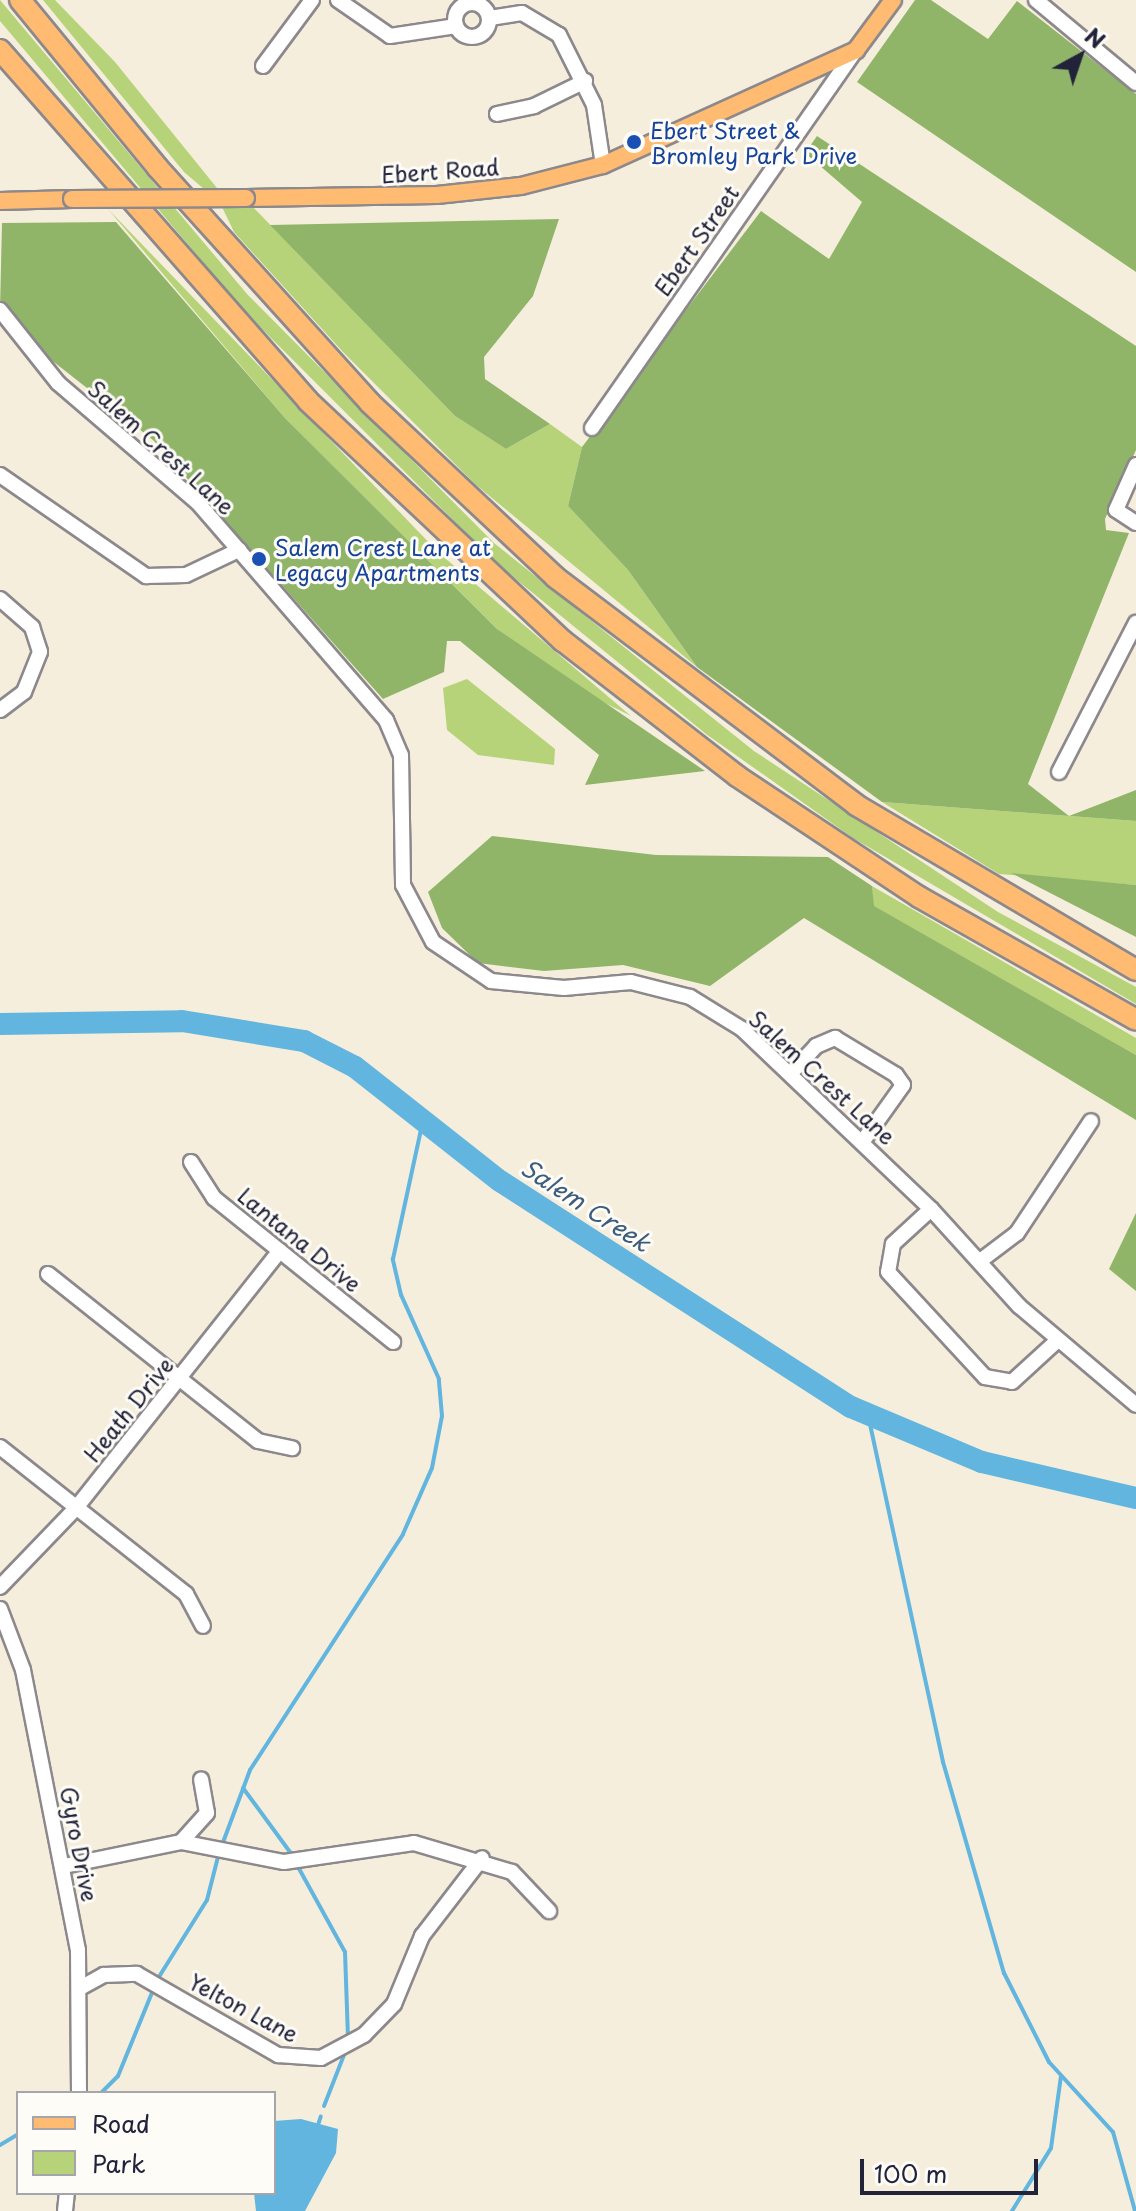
<!DOCTYPE html>
<html>
<head>
<meta charset="utf-8">
<style>
	body { margin:0 }
	#map { position:relative; width:1136px; height:2211px; overflow:hidden; background:#f6eedc; font-family:"Playpen Sans",sans-serif }
	div>[style] { position:absolute }
	.green>* { inset:0; background:#b6d379 }
	.forest>* { inset:0; background:#90b569 }
	.water>* { inset:0; background:#62b5de }
	.stream>* { height:4px; margin:-2px; padding:0 2px; transform-origin:2px; border-radius:2px; background:#62b5de }
	.river>* { height:22px; margin:-11px; padding:0 11px; transform-origin:11px; border-radius:11px; background:#62b5de }
	.roads { filter:drop-shadow(2px 0 #8c888c) drop-shadow(-2px 0 #8c888c) drop-shadow(0 2px #8c888c) drop-shadow(0 -2px #8c888c) }
	.minor>* { height:14px; margin:-7px; padding:0 7px; transform-origin:7px; border-radius:7px; background:#fff }
	.minor>.ring { margin:-7px; padding:0; box-sizing:content-box; background:none; border:14px solid #fff; border-radius:50% }
	.major>* { height:16px; margin:-8px; padding:0 8px; transform-origin:8px; border-radius:8px; background:#febb71 }
	.highway>* { height:20px; margin:-10px; padding:0 10px; transform-origin:10px; border-radius:10px; background:#febb71 }
	.bridges { filter:drop-shadow(2px 0 #8c888c) drop-shadow(-2px 0 #8c888c) drop-shadow(0 2px #8c888c) drop-shadow(0 -2px #8c888c) }
	.major-bridge>* { height:16px; margin:-8px; padding:0 8px; transform-origin:8px; border-radius:8px; background:#febb71 }
	.dots>* { width:22px; height:22px; translate:-50% -50%; box-sizing:border-box; border:4px solid #fdfcf7; border-radius:50% }
	span { translate:-50% -50%; white-space:nowrap; text-align:center; line-height:1.15; -webkit-text-stroke:6px #fdfcf7; paint-order:stroke }
	.transit-label { font-size:22px; color:#164399 }
	.left { translate:0 -50%; text-align:left }
	.street-label { font-size:22px; color:#22223b }
	.water-label { font-size:24px; color:#3c5d7c; font-style:italic }
	.legend { position:absolute; left:16px; top:2091px; width:260px; height:104px; box-sizing:border-box; background:#fdfcf7; border:2px solid #a5a5ac; margin:0; padding:10px 14px; list-style:none; font-size:24px; color:#22223b }
	.legend li { display:flex; align-items:center; gap:16px; height:40px }
	.legend b { width:40px; border:2px solid #a5a5ac }
	.north { position:absolute; left:1040px; top:16px; width:80px; height:80px; -webkit-text-stroke:6px #fdfcf7; paint-order:stroke; rotate:40deg; font-size:22px; font-weight:700; line-height:32px; text-align:center; color:#22223b }
	.north::after { content:''; display:block; margin:auto; width:28px; height:36px; background:#22223b; clip-path:polygon(50% 0,100% 100%,50% 72%,0 100%) }
	.scale { position:absolute; left:860px; top:2159px; width:178px; height:36px; box-sizing:border-box; border:4px solid #22223b; border-top:0; padding-left:10px; font-size:24px; line-height:28px; white-space:nowrap; color:#22223b; -webkit-text-stroke:6px #fdfcf7; paint-order:stroke }
</style>
</head>
<body>
<div id="map">
	<div class="green">
		<div style="clip-path:polygon(0 0,247px 294px,494px 543px,754px 751px,998px 912px,1136px 987px,1136px 1004px,853px 838px,706px 734px,496px 563px,243px 310px,0 21px)"></div>
		<div style="clip-path:polygon(43px 0,55px 0,115px 62px,217px 188px,204px 189px,184px 172px)"></div>
		<div style="clip-path:polygon(252px 206px,455px 416px,506px 449px,550px 424px,582px 447px,568px 506px,628px 570px,697px 667px,475px 484px,343px 352px,234px 232px,222px 207px)"></div>
		<div style="clip-path:polygon(108px 209px,439px 553px,631px 716px,569px 685px,497px 629px,285px 418px)"></div>
		<div style="clip-path:polygon(467px 679px,555px 749px,554px 765px,478px 755px,447px 730px,443px 688px)"></div>
		<div style="clip-path:polygon(882px 802px,1136px 821px,1136px 885px,999px 874px)"></div>
		<div style="clip-path:polygon(872px 886px,1136px 1038px,1136px 1055px,873px 906px)"></div>
	</div>
	<div class="forest">
		<div style="clip-path:polygon(915px 0,931px 0,988px 39px,1017px 1px,1136px 94px,1136px 272px,857px 82px)"></div>
		<div style="clip-path:polygon(817px 136px,1136px 346px,1136px 450px,1105px 519px,1106px 530px,1129px 533px,1028px 784px,1069px 816px,1136px 790px,1136px 821px,882px 802px,697px 667px,628px 570px,568px 506px,582px 447px,761px 211px,829px 259px,862px 202px,805px 153px)"></div>
		<div style="clip-path:polygon(559px 219px,533px 296px,484px 357px,485px 379px,550px 424px,506px 449px,455px 416px,270px 225px)"></div>
		<div style="clip-path:polygon(116px 222px,285px 418px,497px 629px,705px 771px,585px 785px,599px 755px,460px 641px,447px 641px,444px 672px,383px 699px,153px 440px,31px 344px,0 309px,2px 223px)"></div>
		<div style="clip-path:polygon(492px 836px,656px 855px,828px 857px,872px 886px,874px 906px,1136px 1055px,1136px 1120px,804px 918px,710px 986px,623px 965px,544px 971px,478px 963px,442px 928px,428px 892px)"></div>
		<div style="clip-path:polygon(1011px 873px,1136px 885px,1136px 937px)"></div>
		<div style="clip-path:polygon(1136px 1213px,1136px 1291px,1109px 1269px)"></div>
	</div>
	<div class="water">
		<div style="clip-path:polygon(301px 2119px,338px 2129px,336px 2153px,305px 2211px,256px 2211px,254px 2193px,274px 2193px,274px 2121px)"></div>
	</div>
	<div class="stream">
		<div style="left:868px;top:1415px;width:355px;rotate:77.8deg"></div>
		<div style="left:943px;top:1762px;width:220px;rotate:73.9deg"></div>
		<div style="left:1004px;top:1973px;width:100px;rotate:63.2deg"></div>
		<div style="left:1049px;top:2062px;width:95px;rotate:47.6deg"></div>
		<div style="left:1113px;top:2132px;width:82px;rotate:74.4deg"></div>
		<div style="left:243px;top:1788px;width:84px;rotate:53.7deg"></div>
		<div style="left:222px;top:1845px;width:80px;rotate:-69.5deg"></div>
		<div style="left:250px;top:1770px;width:281px;rotate:-57deg"></div>
		<div style="left:403px;top:1534px;width:72px;rotate:-66.3deg"></div>
		<div style="left:432px;top:1468px;width:53px;rotate:-79.1deg"></div>
		<div style="left:442px;top:1416px;width:37px;rotate:-95deg"></div>
		<div style="left:439px;top:1379px;width:92px;rotate:-114.3deg"></div>
		<div style="left:401px;top:1295px;width:37px;rotate:-103deg"></div>
		<div style="left:393px;top:1259px;width:142px;rotate:-77.8deg"></div>
		<div style="left:297px;top:1865px;width:99px;rotate:61.1deg"></div>
		<div style="left:345px;top:1952px;width:87px;rotate:88deg"></div>
		<div style="left:157px;top:1980px;width:94px;rotate:-58deg"></div>
		<div style="left:207px;top:1900px;width:49px;rotate:-75.7deg"></div>
		<div style="left:101px;top:2093px;width:24px;rotate:-45deg"></div>
		<div style="left:118px;top:2076px;width:95px;rotate:-67.8deg"></div>
		<div style="left:324px;top:2106px;width:60px;rotate:-68.6deg"></div>
		<div style="left:318px;top:2125px;width:9px;rotate:-72deg"></div>
		<div style="left:0;top:2145px;width:21px;rotate:-31deg"></div>
		<div style="left:1012px;top:2211px;width:74px;rotate:-58.2deg"></div>
		<div style="left:1051px;top:2148px;width:73px;rotate:-82.1deg"></div>
	</div>
	<div class="river">
		<div style="left:0;top:1024px;width:182px;rotate:-0.9deg"></div>
		<div style="left:182px;top:1021px;width:124px;rotate:9.3deg"></div>
		<div style="left:304px;top:1041px;width:57px;rotate:27deg"></div>
		<div style="left:355px;top:1067px;width:184px;rotate:38.2deg"></div>
		<div style="left:500px;top:1181px;width:417px;rotate:32.8deg"></div>
		<div style="left:851px;top:1407px;width:142px;rotate:22.8deg"></div>
		<div style="left:982px;top:1462px;width:158px;rotate:13.2deg"></div>
	</div>
	<div class="roads">
		<div class="minor">
			<div style="left:338px;top:0;width:63px;rotate:34.7deg"></div>
			<div style="left:390px;top:36px;width:67px;rotate:-8.6deg"></div>
			<div style="left:1036px;top:0;width:130px;rotate:39.7deg"></div>
			<div class="ring" style="left:455px;top:3px;width:20px;height:20px"></div>
			<div style="left:490px;top:18px;width:32px;rotate:-9deg"></div>
			<div style="left:522px;top:13px;width:43px;rotate:30.7deg"></div>
			<div style="left:559px;top:35px;width:78px;rotate:63.4deg"></div>
			<div style="left:594px;top:105px;width:61px;rotate:81.5deg"></div>
			<div style="left:263px;top:66px;width:82px;rotate:-53.4deg"></div>
			<div style="left:497px;top:114px;width:38px;rotate:-12deg"></div>
			<div style="left:534px;top:106px;width:57px;rotate:-26.1deg"></div>
			<div style="left:0;top:310px;width:93px;rotate:51.5deg"></div>
			<div style="left:58px;top:383px;width:184px;rotate:40.6deg"></div>
			<div style="left:198px;top:503px;width:287px;rotate:49.1deg"></div>
			<div style="left:386px;top:720px;width:38px;rotate:67deg"></div>
			<div style="left:401px;top:755px;width:130px;rotate:89.1deg"></div>
			<div style="left:403px;top:885px;width:64px;rotate:62.2deg"></div>
			<div style="left:433px;top:942px;width:70px;rotate:33.9deg"></div>
			<div style="left:491px;top:981px;width:73px;rotate:5.5deg"></div>
			<div style="left:564px;top:988px;width:67px;rotate:-5.1deg"></div>
			<div style="left:631px;top:982px;width:61px;rotate:14.3deg"></div>
			<div style="left:690px;top:997px;width:61px;rotate:31.6deg"></div>
			<div style="left:742px;top:1029px;width:261px;rotate:43.6deg"></div>
			<div style="left:931px;top:1209px;width:131px;rotate:47.8deg"></div>
			<div style="left:1019px;top:1306px;width:153px;rotate:40.2deg"></div>
			<div style="left:592px;top:428px;width:461px;rotate:-55.1deg"></div>
			<div style="left:1136px;top:465px;width:49px;rotate:114deg"></div>
			<div style="left:1116px;top:510px;width:24px;rotate:33deg"></div>
			<div style="left:0;top:475px;width:178px;rotate:34.7deg"></div>
			<div style="left:146px;top:576px;width:40px;rotate:-1.4deg"></div>
			<div style="left:186px;top:575px;width:59px;rotate:-25.3deg"></div>
			<div style="left:0;top:599px;width:43px;rotate:41.2deg"></div>
			<div style="left:32px;top:627px;width:26px;rotate:72deg"></div>
			<div style="left:40px;top:652px;width:43px;rotate:111.8deg"></div>
			<div style="left:24px;top:692px;width:30px;rotate:143deg"></div>
			<div style="left:1059px;top:772px;width:168px;rotate:-62.7deg"></div>
			<div style="left:791px;top:1073px;width:37px;rotate:-47deg"></div>
			<div style="left:816px;top:1046px;width:21px;rotate:-23deg"></div>
			<div style="left:835px;top:1038px;width:71px;rotate:31.2deg"></div>
			<div style="left:896px;top:1075px;width:12px;rotate:55deg"></div>
			<div style="left:903px;top:1085px;width:69px;rotate:125.5deg"></div>
			<div style="left:191px;top:1162px;width:43px;rotate:57.4deg"></div>
			<div style="left:214px;top:1198px;width:230px;rotate:38.8deg"></div>
			<div style="left:931px;top:1209px;width:52px;rotate:137.4deg"></div>
			<div style="left:893px;top:1244px;width:28px;rotate:100deg"></div>
			<div style="left:888px;top:1272px;width:143px;rotate:47.3deg"></div>
			<div style="left:985px;top:1377px;width:27px;rotate:10deg"></div>
			<div style="left:1012px;top:1382px;width:62px;rotate:-42.4deg"></div>
			<div style="left:980px;top:1261px;width:46px;rotate:-37.1deg"></div>
			<div style="left:1017px;top:1233px;width:134px;rotate:-56.5deg"></div>
			<div style="left:48px;top:1274px;width:268px;rotate:38.5deg"></div>
			<div style="left:258px;top:1441px;width:35px;rotate:12deg"></div>
			<div style="left:0;top:1447px;width:237px;rotate:38.3deg"></div>
			<div style="left:186px;top:1594px;width:36px;rotate:62deg"></div>
			<div style="left:0;top:1587px;width:110px;rotate:-46.1deg"></div>
			<div style="left:76px;top:1508px;width:328px;rotate:-51.6deg"></div>
			<div style="left:0;top:1609px;width:65px;rotate:69.3deg"></div>
			<div style="left:23px;top:1670px;width:285px;rotate:78.9deg"></div>
			<div style="left:78px;top:1950px;width:143px;rotate:89.6deg"></div>
			<div style="left:181px;top:1842px;width:39px;rotate:-48deg"></div>
			<div style="left:207px;top:1813px;width:34px;rotate:-100deg"></div>
			<div style="left:64px;top:1866px;width:119px;rotate:-11.6deg"></div>
			<div style="left:181px;top:1842px;width:105px;rotate:11deg"></div>
			<div style="left:284px;top:1862px;width:131px;rotate:-8.3deg"></div>
			<div style="left:414px;top:1843px;width:102px;rotate:16.5deg"></div>
			<div style="left:512px;top:1872px;width:54px;rotate:46.5deg"></div>
			<div style="left:82px;top:1987px;width:25px;rotate:-29deg"></div>
			<div style="left:104px;top:1975px;width:33px;rotate:-2deg"></div>
			<div style="left:137px;top:1974px;width:163px;rotate:29.9deg"></div>
			<div style="left:278px;top:2055px;width:43px;rotate:4deg"></div>
			<div style="left:321px;top:2058px;width:49px;rotate:-28.1deg"></div>
			<div style="left:364px;top:2035px;width:43px;rotate:-45.9deg"></div>
			<div style="left:394px;top:2004px;width:74px;rotate:-67.6deg"></div>
			<div style="left:422px;top:1936px;width:98px;rotate:-52.4deg"></div>
			<div style="left:65px;top:2211px;width:18px;rotate:-84deg"></div>
		</div>
		<div class="major">
			<div style="left:246px;top:198px;width:191px;rotate:-0.9deg"></div>
			<div style="left:437px;top:195px;width:84px;rotate:-6.1deg"></div>
			<div style="left:521px;top:186px;width:85px;rotate:-14.4deg"></div>
			<div style="left:603px;top:165px;width:278px;rotate:-24.4deg"></div>
			<div style="left:856px;top:50px;width:62px;rotate:-53.5deg"></div>
			<div style="left:0;top:201px;width:72px;rotate:-1.6deg"></div>
		</div>
		<div class="highway">
			<div style="left:20px;top:0;width:216px;rotate:50.6deg"></div>
			<div style="left:157px;top:167px;width:318px;rotate:47.9deg"></div>
			<div style="left:370px;top:403px;width:254px;rotate:43.2deg"></div>
			<div style="left:555px;top:577px;width:378px;rotate:37.1deg"></div>
			<div style="left:856px;top:805px;width:325px;rotate:30.5deg"></div>
			<div style="left:0;top:50px;width:467px;rotate:48.7deg"></div>
			<div style="left:308px;top:401px;width:350px;rotate:43.3deg"></div>
			<div style="left:563px;top:641px;width:220px;rotate:37.8deg"></div>
			<div style="left:737px;top:776px;width:219px;rotate:33.6deg"></div>
			<div style="left:919px;top:897px;width:249px;rotate:29.5deg"></div>
		</div>
	</div>
	<div class="bridges">
		<div class="major-bridge">
			<div style="left:72px;top:199px;width:174px;rotate:-0.3deg"></div>
		</div>
	</div>
	<div class="dots">
		<div style="left:634px;top:142px;background:#1a4fb4"></div>
		<div style="left:259px;top:559px;background:#1a4fb4"></div>
	</div>
	<div class="transit-label">
		<span class="left" style="left:650px;top:142px">Ebert Street &amp;<br>Bromley Park Drive</span>
		<span class="left" style="left:275px;top:559px">Salem Crest Lane at<br>Legacy Apartments</span>
	</div>
	<div class="street-label">
		<span style="left:440px;top:170px;rotate:-4deg">Ebert Road</span>
		<span style="left:696px;top:240px;rotate:-55deg">Ebert Street</span>
		<span style="left:162px;top:447px;rotate:42deg">Salem Crest Lane</span>
		<span style="left:823px;top:1077px;rotate:42deg">Salem Crest Lane</span>
		<span style="left:300px;top:1239px;rotate:39deg">Lantana Drive</span>
		<span style="left:128px;top:1409px;rotate:-51deg">Heath Drive</span>
		<span style="left:80px;top:1844px;rotate:79deg">Gyro Drive</span>
		<span style="left:244px;top:2007px;rotate:28deg">Yelton Lane</span>
	</div>
	<div class="water-label">
		<span style="left:586px;top:1205px;rotate:33deg">Salem Creek</span>
	</div>
	<ul class="legend">
	<li><b style="height:10px;background:#febb71"></b>Road</li>
	<li><b style="height:22px;background:#b6d379"></b>Park</li>
	</ul>
	<div class="north">N</div>
	<div class="scale">100 m</div>
</div>
</body>
</html>
